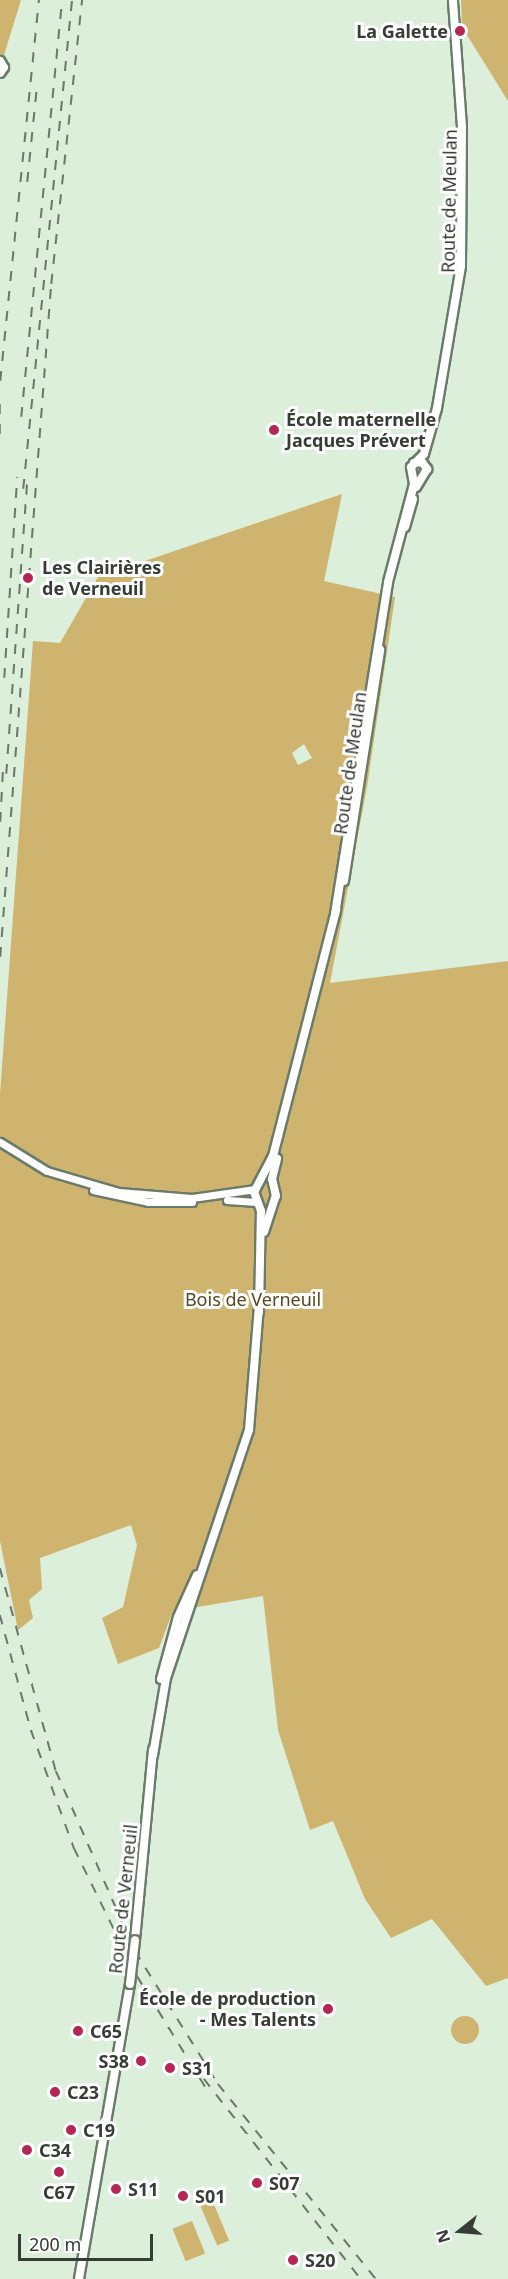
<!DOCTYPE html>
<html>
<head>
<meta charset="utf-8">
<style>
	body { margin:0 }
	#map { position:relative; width:508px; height:2279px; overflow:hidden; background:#dbefda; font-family:"Noto Sans",sans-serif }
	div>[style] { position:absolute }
	.green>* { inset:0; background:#cfb46f; transform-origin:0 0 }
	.round { border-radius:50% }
	.roads { filter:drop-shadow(2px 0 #6a7c69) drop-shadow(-2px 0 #6a7c69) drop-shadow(0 2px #6a7c69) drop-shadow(0 -2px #6a7c69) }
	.tertiary>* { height:7px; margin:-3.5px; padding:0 3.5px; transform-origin:3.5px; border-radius:3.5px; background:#fff }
	.secondary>* { height:8px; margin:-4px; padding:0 4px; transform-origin:4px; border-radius:4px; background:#fff }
	.rail>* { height:1.5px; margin-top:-0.75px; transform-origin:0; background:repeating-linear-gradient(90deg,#6b776a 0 10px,transparent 0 20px) }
	.bridges { filter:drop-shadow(2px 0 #6a7c69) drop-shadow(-2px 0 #6a7c69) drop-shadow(0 2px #6a7c69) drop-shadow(0 -2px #6a7c69) }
	.secondary-bridge>* { height:8px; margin:-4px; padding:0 4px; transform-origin:4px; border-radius:4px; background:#fff }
	.dots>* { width:16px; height:16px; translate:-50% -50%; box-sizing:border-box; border:3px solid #fff; border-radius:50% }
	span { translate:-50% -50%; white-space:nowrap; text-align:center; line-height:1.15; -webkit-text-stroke:6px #fff; paint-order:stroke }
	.poi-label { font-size:18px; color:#353d34; font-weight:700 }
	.right { translate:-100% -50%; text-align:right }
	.left { translate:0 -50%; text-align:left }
	.street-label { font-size:18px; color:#353d34 }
	.park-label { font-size:18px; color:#574821 }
	.north { position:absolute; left:430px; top:2201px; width:60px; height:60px; -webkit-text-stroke:4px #fff; paint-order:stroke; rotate:253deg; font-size:16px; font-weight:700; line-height:24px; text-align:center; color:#353d34 }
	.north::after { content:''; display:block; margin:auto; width:21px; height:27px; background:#353d34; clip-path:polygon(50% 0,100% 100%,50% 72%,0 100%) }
	.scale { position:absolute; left:18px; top:2234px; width:135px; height:27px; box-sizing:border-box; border:3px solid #353d34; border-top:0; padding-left:8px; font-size:18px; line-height:21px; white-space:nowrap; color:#353d34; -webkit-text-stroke:4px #fff; paint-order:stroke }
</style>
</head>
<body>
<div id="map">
	<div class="green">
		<div style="clip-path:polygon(0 0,21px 0,0 68px)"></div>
		<div style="clip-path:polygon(461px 0,508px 0,508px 101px,462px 27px)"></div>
		<div style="clip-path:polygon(evenodd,342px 494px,324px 581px,395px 597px,367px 787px,330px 983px,508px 961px,508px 1978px,486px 1986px,432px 1919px,391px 1938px,365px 1899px,333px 1821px,310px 1830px,278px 1730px,263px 1596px,173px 1611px,159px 1648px,118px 1664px,102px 1618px,123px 1607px,137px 1545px,131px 1525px,40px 1558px,42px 1589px,29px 1600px,33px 1618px,18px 1630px,0 1541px,0 1094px,33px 641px,60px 643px,98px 577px,342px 494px,304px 744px,312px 758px,298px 765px,292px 753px,304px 744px)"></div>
		<div class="round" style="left:451px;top:2016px;width:28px;height:28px"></div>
		<div style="left:212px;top:2200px;width:44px;height:13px;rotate:67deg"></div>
		<div style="left:192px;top:2221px;width:35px;height:21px;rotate:68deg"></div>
	</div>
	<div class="roads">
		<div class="tertiary">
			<div style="left:0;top:60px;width:8px;rotate:60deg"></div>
			<div style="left:4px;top:67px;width:7px;rotate:124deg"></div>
			<div style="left:0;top:1142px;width:55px;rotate:31.7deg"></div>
			<div style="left:47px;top:1171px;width:75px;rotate:16.3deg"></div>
			<div style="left:119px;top:1192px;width:73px;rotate:4.7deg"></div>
			<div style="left:192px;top:1198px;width:64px;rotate:-8.1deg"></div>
			<div style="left:93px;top:1190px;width:56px;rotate:12.3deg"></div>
			<div style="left:148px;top:1202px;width:44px"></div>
			<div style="left:227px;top:1200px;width:29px;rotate:4deg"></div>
		</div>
		<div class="secondary">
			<div style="left:414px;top:463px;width:8px;rotate:-7deg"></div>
			<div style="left:422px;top:462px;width:9px;rotate:54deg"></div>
			<div style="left:427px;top:469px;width:21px;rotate:121deg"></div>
			<div style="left:405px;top:527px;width:29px;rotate:-74deg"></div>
			<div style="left:344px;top:881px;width:234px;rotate:-81.1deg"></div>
			<div style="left:335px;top:914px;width:336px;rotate:-80.9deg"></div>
			<div style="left:388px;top:582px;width:101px;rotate:-75.1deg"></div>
			<div style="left:414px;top:484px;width:17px;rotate:-100deg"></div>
			<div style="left:411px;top:467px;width:18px;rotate:-45deg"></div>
			<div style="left:424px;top:454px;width:48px;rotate:-74.2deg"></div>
			<div style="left:437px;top:408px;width:144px;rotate:-80.4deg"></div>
			<div style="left:461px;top:266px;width:139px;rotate:-89.6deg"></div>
			<div style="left:462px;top:127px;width:127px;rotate:-94.1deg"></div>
			<div style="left:264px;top:1232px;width:38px;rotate:-72deg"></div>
			<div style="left:276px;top:1196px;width:17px;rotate:-103deg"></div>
			<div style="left:272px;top:1179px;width:21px;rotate:-76deg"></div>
			<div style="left:259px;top:1312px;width:101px;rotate:-88.9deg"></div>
			<div style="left:261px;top:1211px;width:20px;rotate:-110deg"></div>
			<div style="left:254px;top:1192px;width:41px;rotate:-62.2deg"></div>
			<div style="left:273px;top:1156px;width:254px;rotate:-75.6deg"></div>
			<div style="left:161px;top:1679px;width:64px;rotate:-74.7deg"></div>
			<div style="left:178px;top:1617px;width:46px;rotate:-65.7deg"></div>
			<div style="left:153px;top:1755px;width:78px;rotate:-80.4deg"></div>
			<div style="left:166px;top:1678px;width:262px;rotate:-71.5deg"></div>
			<div style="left:249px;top:1430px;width:123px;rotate:-85.4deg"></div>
			<div style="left:135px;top:1940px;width:191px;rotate:-84.6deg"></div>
			<div style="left:79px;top:2279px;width:299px;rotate:-80.2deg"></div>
		</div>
	</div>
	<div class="rail">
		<div style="left:27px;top:182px;width:100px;rotate:-84.2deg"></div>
		<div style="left:0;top:381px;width:383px;rotate:-84.2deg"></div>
		<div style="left:0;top:404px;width:37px;rotate:90deg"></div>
		<div style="left:21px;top:417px;width:419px;rotate:-84.4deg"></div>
		<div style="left:23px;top:489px;width:491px;rotate:-84.3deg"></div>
		<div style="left:4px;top:678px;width:201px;rotate:-86.3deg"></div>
		<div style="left:6px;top:774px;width:295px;rotate:-85.9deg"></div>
		<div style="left:0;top:822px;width:57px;rotate:-87deg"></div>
		<div style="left:0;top:957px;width:675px;rotate:-85.67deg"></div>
		<div style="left:51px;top:284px;width:286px;rotate:-83.8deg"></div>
		<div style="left:0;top:1568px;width:211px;rotate:74.6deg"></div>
		<div style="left:56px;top:1771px;width:197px;rotate:66.3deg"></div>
		<div style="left:135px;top:1951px;width:157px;rotate:58deg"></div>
		<div style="left:218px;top:2084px;width:251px;rotate:51deg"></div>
		<div style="left:0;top:1615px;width:119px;rotate:74.9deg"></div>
		<div style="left:31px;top:1730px;width:126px;rotate:70deg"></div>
		<div style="left:74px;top:1848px;width:143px;rotate:63.8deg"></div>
		<div style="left:137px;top:1976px;width:132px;rotate:58.4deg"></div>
		<div style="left:204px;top:2079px;width:254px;rotate:51.9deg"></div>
	</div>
	<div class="bridges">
		<div class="secondary-bridge">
			<div style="left:130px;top:1984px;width:44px;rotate:-83.5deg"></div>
		</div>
	</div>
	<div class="dots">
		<div style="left:460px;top:31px;background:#b52655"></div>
		<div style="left:274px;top:430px;background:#b52655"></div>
		<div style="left:28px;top:578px;background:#b52655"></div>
		<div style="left:328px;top:2009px;background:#b52655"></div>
		<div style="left:78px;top:2031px;background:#b52655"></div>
		<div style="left:141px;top:2061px;background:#b52655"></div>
		<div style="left:170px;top:2068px;background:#b52655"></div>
		<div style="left:55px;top:2092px;background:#b52655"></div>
		<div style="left:71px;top:2130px;background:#b52655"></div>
		<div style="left:27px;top:2150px;background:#b52655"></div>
		<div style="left:59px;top:2172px;background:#b52655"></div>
		<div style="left:257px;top:2183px;background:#b52655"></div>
		<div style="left:116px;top:2189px;background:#b52655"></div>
		<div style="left:183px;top:2196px;background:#b52655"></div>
		<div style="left:293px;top:2260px;background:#b52655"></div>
	</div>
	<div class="poi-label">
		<span class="right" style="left:448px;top:31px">La Galette</span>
		<span class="left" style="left:286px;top:430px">École maternelle<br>Jacques Prévert</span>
		<span class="left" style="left:42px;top:578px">Les Clairières<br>de Verneuil</span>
		<span class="right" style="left:316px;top:2009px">École de production<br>- Mes Talents</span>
		<span class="left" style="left:90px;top:2031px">C65</span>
		<span class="right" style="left:129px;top:2061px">S38</span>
		<span class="left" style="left:182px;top:2068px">S31</span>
		<span class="left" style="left:67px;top:2092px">C23</span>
		<span class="left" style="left:83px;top:2130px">C19</span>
		<span class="left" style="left:39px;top:2150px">C34</span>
		<span class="left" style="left:269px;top:2183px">S07</span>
		<span class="left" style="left:128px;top:2189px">S11</span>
		<span style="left:59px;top:2192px">C67</span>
		<span class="left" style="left:195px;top:2196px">S01</span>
		<span class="left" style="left:305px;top:2260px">S20</span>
	</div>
	<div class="street-label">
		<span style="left:449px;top:201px;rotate:-89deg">Route de Meulan</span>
		<span style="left:350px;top:763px;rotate:-82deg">Route de Meulan</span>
		<span style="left:123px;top:1899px;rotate:-84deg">Route de Verneuil</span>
	</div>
	<div class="park-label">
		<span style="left:253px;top:1299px">Bois de Verneuil</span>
	</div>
	<div class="north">N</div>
	<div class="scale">200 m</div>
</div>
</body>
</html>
